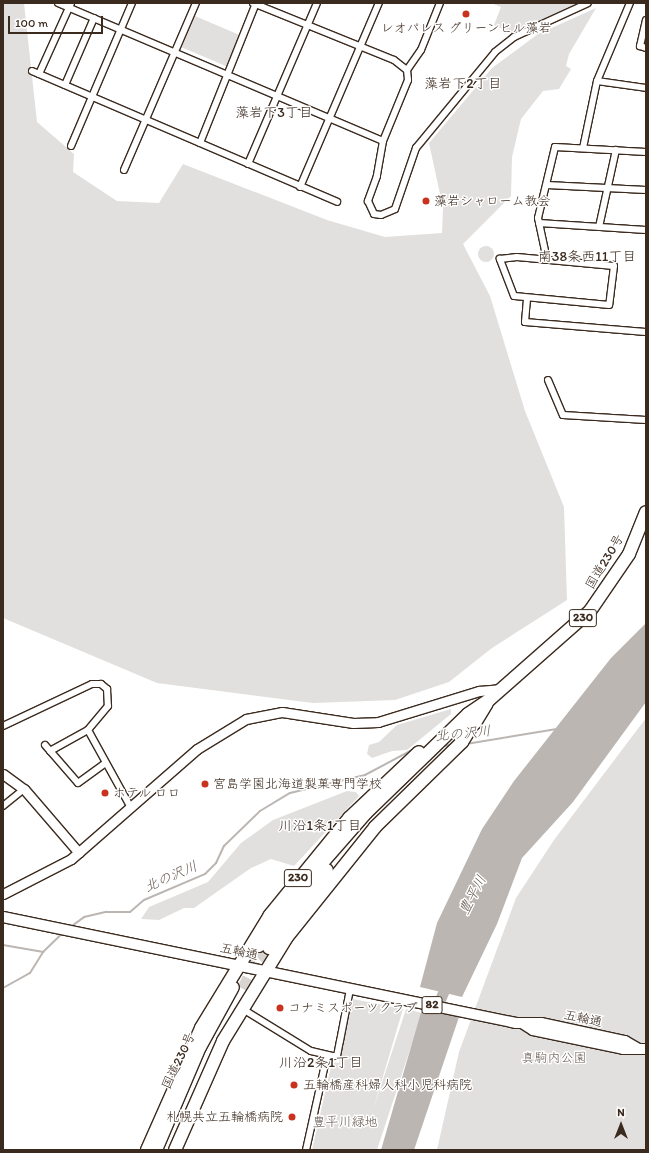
<!DOCTYPE html>
<html>
<head>
<meta charset="utf-8">
<style>
	body { margin:0 }
	#map { position:relative; width:649px; height:1153px; overflow:hidden; background:#fff; font-family:Itim,"Klee One",sans-serif }
	div>[style] { position:absolute }
	.green>* { inset:0; background:#e2e0de; transform-origin:0 0 }
	.round { border-radius:50% }
	.water>* { inset:0; background:#bcb6b3 }
	.stream>* { height:2px; margin:-1px; padding:0 1px; transform-origin:1px; border-radius:1px; background:#bcb6b3 }
	.river>* { height:11px; margin:-5.5px; padding:0 5.5px; transform-origin:5.5px; border-radius:5.5px; background:#bcb6b3 }
	.highway-tunnel>* { height:12px; margin-top:-6px; transform-origin:0; background:repeating-linear-gradient(90deg,#d8d4d2 0 12px,transparent 0 18px) }
	.roads { filter:drop-shadow(1px 0 #3b2a1e) drop-shadow(-1px 0 #3b2a1e) drop-shadow(0 1px #3b2a1e) drop-shadow(0 -1px #3b2a1e) }
	.street>* { height:6px; margin:-3px; padding:0 3px; transform-origin:3px; border-radius:3px; background:#fff }
	.secondary>* { height:9px; margin:-4.5px; padding:0 4.5px; transform-origin:4.5px; border-radius:4.5px; background:#fff }
	.primary>* { height:10px; margin:-5px; padding:0 5px; transform-origin:5px; border-radius:5px; background:#fff }
	.highway>* { height:12px; margin:-6px; padding:0 6px; transform-origin:6px; border-radius:6px; background:#fff }
	.dots>* { width:11px; height:11px; translate:-50% -50%; box-sizing:border-box; border:2px solid #fff; border-radius:50% }
	span { translate:-50% -50%; white-space:nowrap; text-align:center; line-height:1.15; -webkit-text-stroke:3px #fff; paint-order:stroke }
	.shield-label span { padding:1px 3px; background:#fff; border:1px solid; border-radius:3px; -webkit-text-stroke-width:0 }
	.shield-label { font-size:12px; color:#3b2a1e; font-weight:700 }
	.poi-label { font-size:13px; color:#3b2a1e }
	.left { translate:0 -50%; text-align:left }
	.right { translate:-100% -50%; text-align:right }
	.street-label { font-size:13px; color:#3b2a1e }
	.park-label { font-size:13px; color:#65584e }
	.neighbourhood-label { font-size:14px; color:#3b2a1e }
	.water-label { font-size:14px; color:#685b52; font-style:italic }
	.frame { position:absolute; inset:0; border:4px solid #3b2a1e; pointer-events:none }
	.north { position:absolute; left:601px; top:1105px; width:40px; height:40px; -webkit-text-stroke:3px #fff; paint-order:stroke; rotate:0deg; font-size:11px; font-weight:700; line-height:16px; text-align:center; color:#3b2a1e }
	.north::after { content:''; display:block; margin:auto; width:14px; height:18px; background:#3b2a1e; clip-path:polygon(50% 0,100% 100%,50% 72%,0 100%) }
	.scale { position:absolute; left:8px; top:16px; width:95px; height:18px; box-sizing:border-box; border:2px solid #3b2a1e; border-top:0; padding-left:5px; font-size:12px; line-height:14px; white-space:nowrap; color:#3b2a1e; -webkit-text-stroke:3px #fff; paint-order:stroke }
</style>
</head>
<body>
<div id="map">
	<div class="green">
		<div style="clip-path:polygon(3px 3px,24px 3px,37px 122px,74px 154px,73px 172px,117px 201px,159px 203px,183px 164px,327px 220px,385px 237px,442px 233px,443px 208px,429px 143px,492px 68px,538px 34px,596px 8px,569px 54px,566px 66px,571px 69px,559px 89px,543px 91px,521px 119px,512px 157px,511px 196px,463px 244px,490px 296px,525px 411px,564px 507px,567px 600px,492px 648px,449px 682px,395px 700px,313px 703px,157px 683px,3px 618px)"></div>
		<div style="clip-path:polygon(491px 3px,577px 3px,513px 34px,494px 25px,501px 7px)"></div>
		<div style="left:195px;top:16px;width:49px;height:34px;rotate:23deg"></div>
		<div class="round" style="left:478px;top:246px;width:16px;height:16px"></div>
		<div style="clip-path:polygon(451px 709px,451px 714px,407px 750px,392px 751px,372px 758px,367px 754px,369px 745px,379px 742px,397px 725px)"></div>
		<div style="clip-path:polygon(646px 718px,646px 1150px,437px 1150px,459px 1052px,516px 898px,554px 840px)"></div>
		<div style="clip-path:polygon(347px 791px,356px 792px,359px 796px,294px 866px,271px 859px,251px 868px,194px 908px,184px 908px,159px 920px,141px 919px,149px 907px,208px 882px,241px 843px,273px 820px)"></div>
		<div style="clip-path:polygon(353px 999px,403px 1009px,373px 1110px,406px 1009px,422px 1013px,377px 1150px,312px 1150px,332px 1062px,339px 1063px)"></div>
	</div>
	<div class="water">
		<div style="clip-path:polygon(646px 623px,646px 702px,573px 802px,522px 858px,497px 924px,462px 997px,420px 987px,437px 923px,482px 829px,514px 781px,611px 658px)"></div>
		<div style="clip-path:polygon(422px 1009px,459px 1017px,414px 1150px,381px 1150px)"></div>
	</div>
	<div class="stream">
		<div style="left:466px;top:744px;width:92px;rotate:-9.4deg"></div>
		<div style="left:442px;top:746px;width:10px;rotate:-6deg"></div>
		<div style="left:69px;top:928px;width:19px;rotate:-36deg"></div>
		<div style="left:84px;top:917px;width:23px;rotate:-13deg"></div>
		<div style="left:106px;top:912px;width:24px"></div>
		<div style="left:130px;top:912px;width:18px;rotate:-41deg"></div>
		<div style="left:144px;top:900px;width:66px;rotate:-23.1deg"></div>
		<div style="left:205px;top:874px;width:16px;rotate:-45deg"></div>
		<div style="left:216px;top:863px;width:19px;rotate:-65deg"></div>
		<div style="left:224px;top:846px;width:50px;rotate:-44.2deg"></div>
		<div style="left:260px;top:811px;width:35px;rotate:-31deg"></div>
		<div style="left:290px;top:793px;width:77px;rotate:-13.5deg"></div>
		<div style="left:365px;top:775px;width:55px;rotate:-28deg"></div>
		<div style="left:3px;top:945px;width:41px;rotate:9.9deg"></div>
		<div style="left:3px;top:988px;width:31px;rotate:-29deg"></div>
		<div style="left:30px;top:973px;width:25px;rotate:-58deg"></div>
		<div style="left:43px;top:952px;width:28px;rotate:-44deg"></div>
	</div>
	<div class="river">
		<div style="left:433px;top:1016px;width:39px;rotate:-67deg"></div>
	</div>
	<div class="highway-tunnel">
		<div style="left:243px;top:989px;width:34px;rotate:-64deg"></div>
		<div style="left:258px;top:958px;width:15px;rotate:-42deg"></div>
	</div>
	<div class="roads">
		<div class="street">
			<div style="left:58px;top:3px;width:353px;rotate:23deg"></div>
			<div style="left:253px;top:3px;width:152px;rotate:22deg"></div>
			<div style="left:394px;top:60px;width:16px;rotate:38deg"></div>
			<div style="left:407px;top:70px;width:10px;rotate:84deg"></div>
			<div style="left:408px;top:80px;width:66px;rotate:112.3deg"></div>
			<div style="left:383px;top:141px;width:36px;rotate:100deg"></div>
			<div style="left:377px;top:176px;width:27px;rotate:110deg"></div>
			<div style="left:368px;top:201px;width:14px;rotate:65deg"></div>
			<div style="left:374px;top:214px;width:7px;rotate:8deg"></div>
			<div style="left:381px;top:215px;width:15px;rotate:-23deg"></div>
			<div style="left:395px;top:209px;width:65px;rotate:-71deg"></div>
			<div style="left:416px;top:148px;width:124px;rotate:-50.5deg"></div>
			<div style="left:495px;top:52px;width:24px;rotate:-38deg"></div>
			<div style="left:514px;top:37px;width:81px;rotate:-24.7deg"></div>
			<div style="left:646px;top:20px;width:27px;rotate:103deg"></div>
			<div style="left:640px;top:46px;width:6px;rotate:18deg"></div>
			<div style="left:407px;top:70px;width:24px;rotate:-55deg"></div>
			<div style="left:421px;top:50px;width:51px;rotate:-68deg"></div>
			<div style="left:32px;top:71px;width:332px;rotate:23.2deg"></div>
			<div style="left:39px;top:74px;width:78px;rotate:-65.7deg"></div>
			<div style="left:597px;top:81px;width:49px;rotate:8.1deg"></div>
			<div style="left:65px;top:85px;width:73px;rotate:-66.6deg"></div>
			<div style="left:200px;top:143px;width:151px;rotate:-68.2deg"></div>
			<div style="left:71px;top:146px;width:155px;rotate:-66.9deg"></div>
			<div style="left:583px;top:148px;width:68px;rotate:-78.2deg"></div>
			<div style="left:597px;top:81px;width:85px;rotate:-67.1deg"></div>
			<div style="left:248px;top:164px;width:175px;rotate:-66.8deg"></div>
			<div style="left:124px;top:170px;width:182px;rotate:-66.7deg"></div>
			<div style="left:547px;top:185px;width:99px;rotate:2.9deg"></div>
			<div style="left:300px;top:187px;width:200px;rotate:-66.8deg"></div>
			<div style="left:539px;top:223px;width:107px;rotate:3.7deg"></div>
			<div style="left:599px;top:227px;width:79px;rotate:-77.6deg"></div>
			<div style="left:517px;top:257px;width:97px;rotate:5.3deg"></div>
			<div style="left:614px;top:266px;width:39px;rotate:97deg"></div>
			<div style="left:609px;top:305px;width:95px;rotate:-174.6deg"></div>
			<div style="left:514px;top:296px;width:40px;rotate:-111deg"></div>
			<div style="left:500px;top:259px;width:17px;rotate:-7deg"></div>
			<div style="left:547px;top:260px;width:43px;rotate:-102.1deg"></div>
			<div style="left:538px;top:218px;width:73px;rotate:-76.5deg"></div>
			<div style="left:555px;top:147px;width:91px;rotate:3.1deg"></div>
			<div style="left:527px;top:299px;width:23px;rotate:95deg"></div>
			<div style="left:525px;top:322px;width:121px;rotate:4.7deg"></div>
			<div style="left:548px;top:380px;width:38px;rotate:67deg"></div>
			<div style="left:563px;top:415px;width:83px;rotate:3.4deg"></div>
			<div style="left:3px;top:726px;width:98px;rotate:-25.3deg"></div>
			<div style="left:92px;top:684px;width:9px"></div>
			<div style="left:101px;top:684px;width:8px;rotate:40deg"></div>
			<div style="left:107px;top:689px;width:17px;rotate:87deg"></div>
			<div style="left:108px;top:706px;width:31px;rotate:130deg"></div>
			<div style="left:88px;top:730px;width:89px;rotate:61.1deg"></div>
			<div style="left:45px;top:745px;width:50px;rotate:49deg"></div>
			<div style="left:78px;top:783px;width:34px;rotate:-36deg"></div>
			<div style="left:50px;top:751px;width:43px;rotate:-28.9deg"></div>
			<div style="left:3px;top:806px;width:27px;rotate:-39deg"></div>
			<div style="left:241px;top:1008px;width:82px;rotate:31.6deg"></div>
			<div style="left:311px;top:1051px;width:23px;rotate:13deg"></div>
			<div style="left:333px;top:1056px;width:4px"></div>
			<div style="left:337px;top:1056px;width:15px;rotate:-79deg"></div>
			<div style="left:340px;top:1041px;width:53px;rotate:-79.1deg"></div>
			<div style="left:306px;top:1150px;width:97px;rotate:-77.5deg"></div>
		</div>
		<div class="secondary">
			<div style="left:3px;top:774px;width:26px;rotate:36deg"></div>
			<div style="left:24px;top:789px;width:84px;rotate:49.3deg"></div>
			<div style="left:3px;top:894px;width:76px;rotate:-27.2deg"></div>
			<div style="left:71px;top:859px;width:167px;rotate:-41.1deg"></div>
			<div style="left:197px;top:749px;width:57px;rotate:-31.5deg"></div>
			<div style="left:246px;top:719px;width:37px;rotate:-11deg"></div>
			<div style="left:282px;top:712px;width:72px;rotate:8.8deg"></div>
			<div style="left:353px;top:723px;width:25px;rotate:-2deg"></div>
			<div style="left:378px;top:722px;width:106px;rotate:-17.1deg"></div>
			<div style="left:479px;top:691px;width:23px;rotate:-5deg"></div>
		</div>
		<div class="primary">
			<div style="left:3px;top:917px;width:524px;rotate:11.67deg"></div>
			<div style="left:516px;top:1023px;width:25px"></div>
			<div style="left:541px;top:1023px;width:86px;rotate:12.1deg"></div>
			<div style="left:625px;top:1041px;width:14px;rotate:30deg"></div>
			<div style="left:522px;top:1023px;width:13px;rotate:32deg"></div>
			<div style="left:533px;top:1030px;width:92px;rotate:11.9deg"></div>
			<div style="left:623px;top:1049px;width:23px"></div>
		</div>
		<div class="highway">
			<div style="left:463px;top:734px;width:16px;rotate:-43deg"></div>
			<div style="left:475px;top:723px;width:23px;rotate:-59deg"></div>
			<div style="left:259px;top:946px;width:84px;rotate:-53.7deg"></div>
			<div style="left:309px;top:878px;width:86px;rotate:-48.8deg"></div>
			<div style="left:366px;top:813px;width:142px;rotate:-44.1deg"></div>
			<div style="left:468px;top:714px;width:25px;rotate:-34deg"></div>
			<div style="left:489px;top:700px;width:135px;rotate:-41.4deg"></div>
			<div style="left:590px;top:611px;width:69px;rotate:-55.6deg"></div>
			<div style="left:629px;top:554px;width:45px;rotate:-68deg"></div>
			<div style="left:269px;top:948px;width:97px;rotate:-53.4deg"></div>
			<div style="left:147px;top:1150px;width:133px;rotate:-66.1deg"></div>
			<div style="left:201px;top:1028px;width:132px;rotate:-58.6deg"></div>
			<div style="left:270px;top:915px;width:125px;rotate:-50.8deg"></div>
			<div style="left:349px;top:818px;width:96px;rotate:-43.3deg"></div>
			<div style="left:156px;top:1150px;width:112px;rotate:-66.9deg"></div>
			<div style="left:200px;top:1047px;width:68px;rotate:-61.2deg"></div>
			<div style="left:175px;top:1150px;width:119px;rotate:-66.2deg"></div>
			<div style="left:223px;top:1041px;width:122px;rotate:-58.4deg"></div>
			<div style="left:287px;top:937px;width:141px;rotate:-51.3deg"></div>
			<div style="left:375px;top:827px;width:122px;rotate:-44.3deg"></div>
			<div style="left:462px;top:742px;width:15px;rotate:-58deg"></div>
		</div>
	</div>
	<div class="dots">
		<div style="left:466px;top:14px;background:#c8321e"></div>
		<div style="left:426px;top:201px;background:#c8321e"></div>
		<div style="left:205px;top:784px;background:#c8321e"></div>
		<div style="left:105px;top:793px;background:#c8321e"></div>
		<div style="left:280px;top:1008px;background:#c8321e"></div>
		<div style="left:294px;top:1085px;background:#c8321e"></div>
		<div style="left:292px;top:1117px;background:#c8321e"></div>
	</div>
	<div class="shield-label">
		<span style="left:583px;top:618px">230</span>
		<span style="left:298px;top:878px">230</span>
		<span style="left:432px;top:1005px">82</span>
	</div>
	<div class="poi-label">
		<span style="left:466px;top:28px">レオパレス グリーンヒル藻岩</span>
		<span class="left" style="left:434px;top:201px">藻岩シャローム教会</span>
		<span class="left" style="left:213px;top:784px">宮島学園北海道製菓専門学校</span>
		<span class="left" style="left:113px;top:793px">ホテル ロロ</span>
		<span class="left" style="left:288px;top:1008px">コナミスポーツクラブ</span>
		<span class="left" style="left:303px;top:1085px">五輪橋産科婦人科小児科病院</span>
		<span class="right" style="left:283px;top:1117px">札幌共立五輪橋病院</span>
	</div>
	<div class="street-label">
		<span style="left:605px;top:562px;rotate:-59deg">国道230号</span>
		<span style="left:239px;top:952px;rotate:12deg">五輪通</span>
		<span style="left:583px;top:1019px;rotate:12deg">五輪通</span>
		<span style="left:179px;top:1061px;rotate:-65deg">国道230号</span>
	</div>
	<div class="park-label">
		<span style="left:554px;top:1058px">真駒内公園</span>
		<span style="left:345px;top:1122px">豊平川緑地</span>
	</div>
	<div class="neighbourhood-label">
		<span style="left:463px;top:84px">藻岩下2丁目</span>
		<span style="left:274px;top:113px">藻岩下3丁目</span>
		<span style="left:587px;top:257px">南38条西11丁目</span>
		<span style="left:320px;top:826px">川沿1条1丁目</span>
		<span style="left:321px;top:1063px">川沿2条1丁目</span>
	</div>
	<div class="water-label">
		<span style="left:463px;top:734px;rotate:-6deg">北の沢川</span>
		<span style="left:171px;top:877px;rotate:-24deg">北の沢川</span>
		<span style="left:473px;top:895px;rotate:-62deg">豊平川</span>
	</div>
	<div class="frame"></div>
	<div class="north">N</div>
	<div class="scale">100 m</div>
</div>
</body>
</html>
